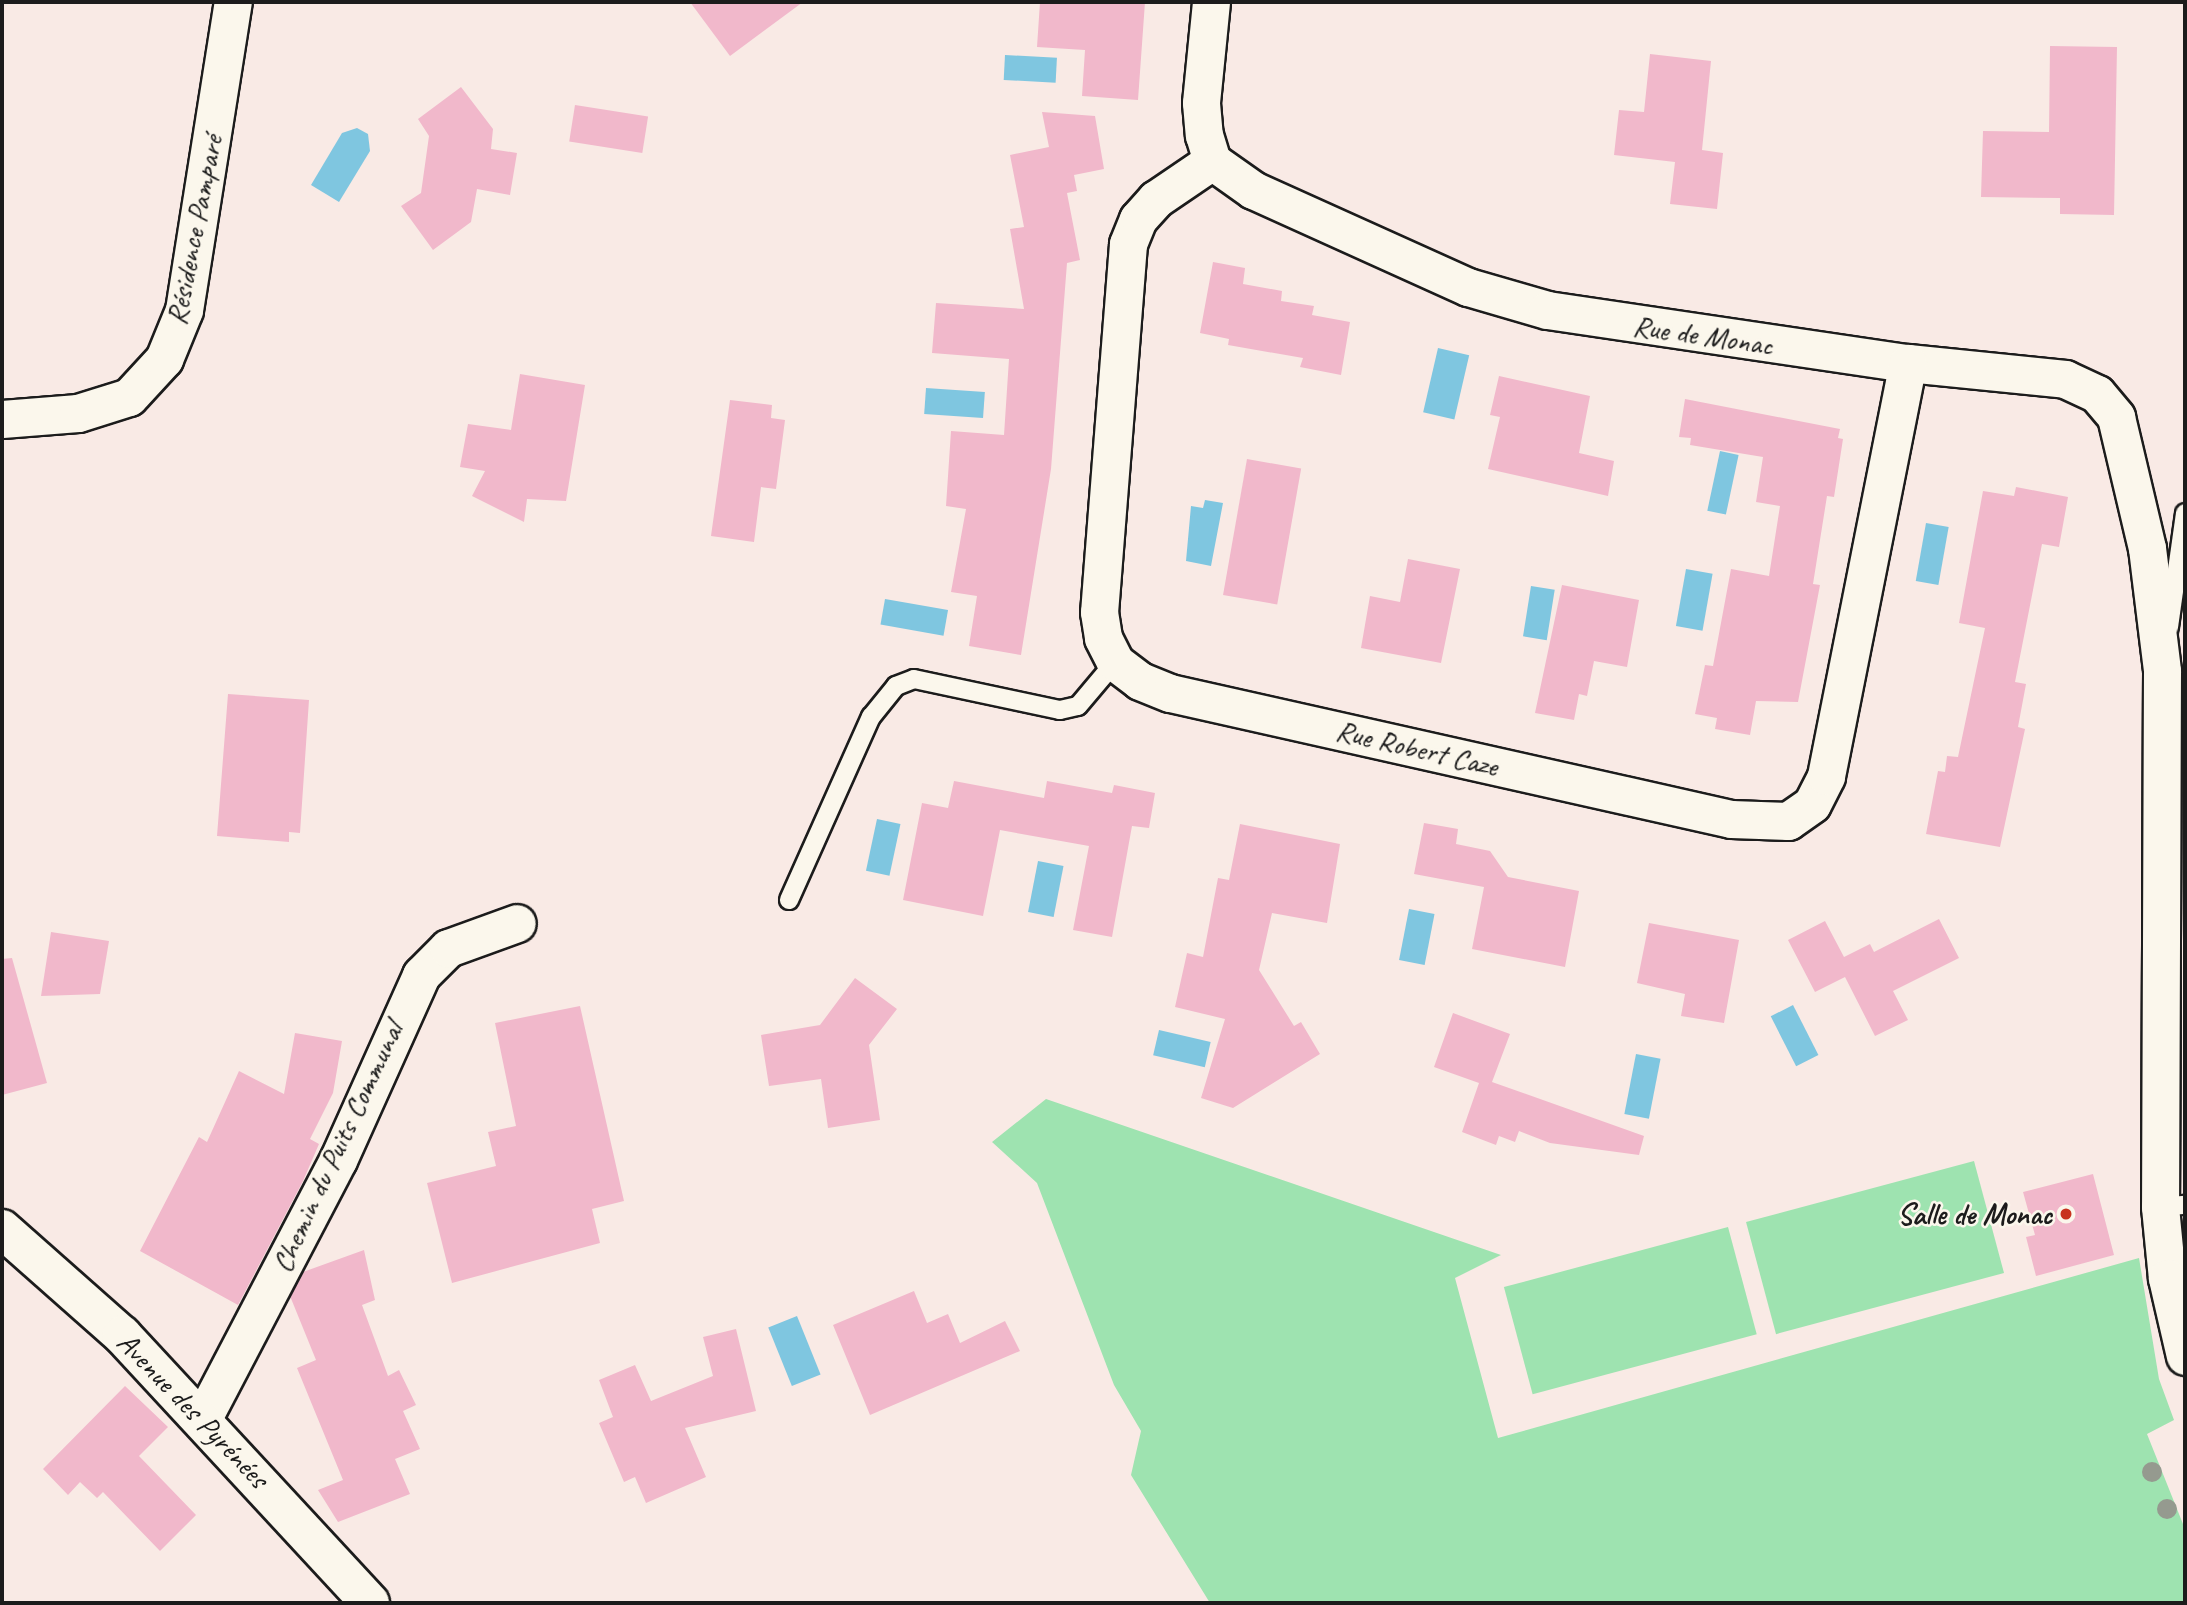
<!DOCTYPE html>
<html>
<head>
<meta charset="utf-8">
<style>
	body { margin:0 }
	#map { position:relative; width:2187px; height:1605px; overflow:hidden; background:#f9eae5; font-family:Caveat,sans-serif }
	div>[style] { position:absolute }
	.green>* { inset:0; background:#9ee3b0; transform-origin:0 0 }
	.water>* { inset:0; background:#7fc6e0; transform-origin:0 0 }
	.building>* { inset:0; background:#f1b8cb; transform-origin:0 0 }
	.roads { filter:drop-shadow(2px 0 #1c1c1c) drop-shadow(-2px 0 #1c1c1c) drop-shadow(0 2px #1c1c1c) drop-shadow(0 -2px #1c1c1c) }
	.service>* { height:18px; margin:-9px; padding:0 9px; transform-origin:9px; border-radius:9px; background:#fbf7ec }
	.minor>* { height:37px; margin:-18.5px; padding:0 18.5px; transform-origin:18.5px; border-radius:18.5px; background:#fbf7ec }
	.tertiary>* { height:38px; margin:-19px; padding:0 19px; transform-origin:19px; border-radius:19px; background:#fbf7ec }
	.trees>* { width:20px; height:20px; margin:-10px; border-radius:50%; background:#959a8f }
	.dots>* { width:19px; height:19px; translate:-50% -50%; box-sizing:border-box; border:4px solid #fbf7ec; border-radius:50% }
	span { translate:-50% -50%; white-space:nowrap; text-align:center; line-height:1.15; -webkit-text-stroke:5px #fbf7ec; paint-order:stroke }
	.street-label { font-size:30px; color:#1c1c1c }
	.poi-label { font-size:30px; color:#1c1c1c; font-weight:700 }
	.right { translate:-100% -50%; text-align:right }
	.frame { position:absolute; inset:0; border:4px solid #1c1c1c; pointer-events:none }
</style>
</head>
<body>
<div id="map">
	<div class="green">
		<div style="clip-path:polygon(1046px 1099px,1501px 1255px,1455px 1278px,1498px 1438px,2139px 1258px,2159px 1379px,2174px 1420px,2147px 1434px,2185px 1529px,2185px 1603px,1210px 1603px,1131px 1475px,1141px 1431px,1114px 1385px,1037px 1183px,992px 1142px)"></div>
		<div style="left:1974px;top:1161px;width:116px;height:236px;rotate:75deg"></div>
		<div style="left:1728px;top:1227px;width:111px;height:232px;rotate:75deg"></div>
	</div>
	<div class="water">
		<div style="left:1005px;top:55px;width:52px;height:25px;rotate:3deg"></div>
		<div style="clip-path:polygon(357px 128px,368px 134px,370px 151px,339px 202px,311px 185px,342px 133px)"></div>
		<div style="left:1438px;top:348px;width:32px;height:66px;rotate:13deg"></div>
		<div style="left:926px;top:388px;width:59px;height:26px;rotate:4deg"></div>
		<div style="left:1720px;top:451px;width:19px;height:61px;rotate:12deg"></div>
		<div style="clip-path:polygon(1205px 500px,1223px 503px,1211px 566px,1186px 561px,1191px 506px,1203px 508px)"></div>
		<div style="left:1926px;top:523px;width:23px;height:59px;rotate:10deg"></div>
		<div style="left:1686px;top:569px;width:27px;height:58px;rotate:10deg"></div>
		<div style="left:1531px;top:586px;width:24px;height:51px;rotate:9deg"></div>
		<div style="left:885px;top:599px;width:64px;height:26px;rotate:10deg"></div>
		<div style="left:877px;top:819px;width:24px;height:53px;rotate:12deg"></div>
		<div style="left:1038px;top:861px;width:26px;height:52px;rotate:11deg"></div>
		<div style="left:1409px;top:909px;width:26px;height:52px;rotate:11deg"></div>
		<div style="left:1793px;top:1005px;width:56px;height:25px;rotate:63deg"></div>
		<div style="left:1159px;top:1030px;width:53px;height:26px;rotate:13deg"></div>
		<div style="left:1636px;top:1054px;width:25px;height:61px;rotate:11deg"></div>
		<div style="left:797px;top:1316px;width:63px;height:31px;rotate:68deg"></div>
	</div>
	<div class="building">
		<div style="clip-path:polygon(690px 2px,803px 2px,730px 56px)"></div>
		<div style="clip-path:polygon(1040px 2px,1145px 2px,1138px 100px,1082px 96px,1085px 50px,1037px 47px)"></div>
		<div style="clip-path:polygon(2050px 46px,2117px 47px,2114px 215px,2060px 214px,2060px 198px,1981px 197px,1983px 131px,2049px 132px)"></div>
		<div style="clip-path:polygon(1650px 54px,1711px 61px,1702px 150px,1723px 153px,1717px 209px,1670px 204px,1675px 162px,1614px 155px,1619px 110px,1644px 112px)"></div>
		<div style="clip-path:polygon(461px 87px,493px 129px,491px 149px,517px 153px,510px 195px,477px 189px,471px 222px,433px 250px,401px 206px,421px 193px,429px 136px,418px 119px)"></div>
		<div style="left:575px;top:105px;width:74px;height:37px;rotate:9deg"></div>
		<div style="clip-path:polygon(1042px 112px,1095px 116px,1104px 169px,1074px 175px,1077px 191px,1067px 193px,1080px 260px,1067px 263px,1051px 469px,1021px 655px,969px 646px,977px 596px,951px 592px,966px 509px,946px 506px,951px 431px,1004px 435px,1009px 359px,932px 353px,936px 303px,1024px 309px,1010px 229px,1024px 227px,1010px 155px,1049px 147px)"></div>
		<div style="clip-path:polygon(1213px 262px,1245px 268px,1243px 284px,1282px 291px,1281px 301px,1314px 306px,1312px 315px,1350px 322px,1341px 375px,1300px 367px,1303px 358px,1228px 345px,1229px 339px,1200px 333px)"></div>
		<div style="clip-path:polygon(520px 374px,585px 385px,566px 501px,527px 499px,524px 522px,472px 496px,485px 471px,460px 467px,468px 424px,511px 430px)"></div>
		<div style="clip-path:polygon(1499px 376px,1590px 396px,1579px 453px,1614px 461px,1608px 496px,1488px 469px,1500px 417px,1490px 415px)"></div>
		<div style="clip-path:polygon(1685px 399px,1840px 429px,1838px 438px,1843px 439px,1834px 497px,1827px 496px,1813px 584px,1820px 585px,1798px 702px,1756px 701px,1750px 735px,1715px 729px,1717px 718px,1695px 714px,1705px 665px,1713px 666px,1731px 569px,1769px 576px,1780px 506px,1756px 502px,1763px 457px,1690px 445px,1691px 438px,1679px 437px)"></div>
		<div style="clip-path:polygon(730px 400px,772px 405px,771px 418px,785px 420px,776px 489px,761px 487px,754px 542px,711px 536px)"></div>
		<div style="left:1247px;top:459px;width:55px;height:138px;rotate:10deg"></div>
		<div style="clip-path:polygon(2016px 487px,2068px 497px,2059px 547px,2042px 544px,2015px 682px,2026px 684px,2018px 727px,2025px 729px,2000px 847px,1926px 834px,1938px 771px,1945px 772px,1947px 756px,1958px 757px,1985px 628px,1959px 623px,1983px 491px,2014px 496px)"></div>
		<div style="clip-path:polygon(1408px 559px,1460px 569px,1441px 663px,1361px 648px,1370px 596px,1400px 602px)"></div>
		<div style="clip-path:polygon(1562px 585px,1639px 600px,1627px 667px,1594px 661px,1587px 696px,1579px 694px,1574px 720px,1535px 713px)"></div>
		<div style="clip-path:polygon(228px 694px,309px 700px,300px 833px,289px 832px,289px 842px,217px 836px)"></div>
		<div style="clip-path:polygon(954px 781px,1044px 798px,1047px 781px,1112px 793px,1114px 785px,1155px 793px,1149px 828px,1132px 826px,1112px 937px,1073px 930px,1089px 846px,1000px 830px,983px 916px,903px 900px,922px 803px,948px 808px)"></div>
		<div style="clip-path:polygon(1424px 823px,1458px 829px,1456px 844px,1490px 851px,1508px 877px,1579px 891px,1565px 967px,1472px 949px,1484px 887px,1414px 874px)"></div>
		<div style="clip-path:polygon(1240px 824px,1340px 844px,1327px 923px,1272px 913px,1259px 970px,1294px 1026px,1301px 1022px,1320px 1054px,1233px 1108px,1201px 1098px,1225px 1019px,1175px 1007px,1187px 953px,1203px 957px,1218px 878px,1229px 880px)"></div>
		<div style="clip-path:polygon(1939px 919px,1959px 958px,1893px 991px,1908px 1020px,1875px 1036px,1845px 977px,1815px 992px,1788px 940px,1825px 921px,1844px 957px,1870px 944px,1874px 952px)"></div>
		<div style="clip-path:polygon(1649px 923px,1739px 940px,1724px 1023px,1681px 1016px,1685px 994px,1637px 983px)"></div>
		<div style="clip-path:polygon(51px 932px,109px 941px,100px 994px,41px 996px)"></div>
		<div style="clip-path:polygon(12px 958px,47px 1083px,2px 1095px,2px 959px)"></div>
		<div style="clip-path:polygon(855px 978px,897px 1009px,869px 1045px,880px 1120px,828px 1128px,821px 1079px,769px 1086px,761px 1035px,820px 1025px)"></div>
		<div style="clip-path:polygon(580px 1006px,624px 1201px,592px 1209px,600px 1243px,452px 1283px,427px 1183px,496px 1166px,488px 1132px,516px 1126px,495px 1023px)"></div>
		<div style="clip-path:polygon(1453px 1013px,1510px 1034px,1492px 1082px,1644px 1136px,1639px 1155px,1550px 1143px,1519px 1131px,1515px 1142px,1499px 1136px,1496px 1145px,1462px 1132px,1479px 1083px,1434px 1067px)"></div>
		<div style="clip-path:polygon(295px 1033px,342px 1041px,333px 1093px,310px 1139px,319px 1144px,303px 1181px,238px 1305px,140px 1251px,199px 1137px,207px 1142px,239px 1071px,284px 1094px)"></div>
		<div style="clip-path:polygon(2093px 1174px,2114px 1255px,2036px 1276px,2026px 1237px,2035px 1235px,2023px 1192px)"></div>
		<div style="clip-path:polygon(364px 1250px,375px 1300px,362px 1305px,388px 1376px,399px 1370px,416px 1405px,403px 1411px,420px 1449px,395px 1459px,410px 1494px,338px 1522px,318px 1490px,343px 1480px,297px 1368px,316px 1360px,290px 1296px,303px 1272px)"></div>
		<div style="clip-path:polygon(914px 1291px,927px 1323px,948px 1314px,960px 1343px,1005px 1321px,1020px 1351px,870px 1415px,833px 1325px)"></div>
		<div style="clip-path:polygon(736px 1329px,756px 1411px,685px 1428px,706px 1477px,646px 1503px,635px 1477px,624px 1482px,599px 1423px,613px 1417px,599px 1380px,635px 1365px,651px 1401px,713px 1376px,703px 1337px)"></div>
		<div style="clip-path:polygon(125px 1386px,168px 1427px,139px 1456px,196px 1515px,160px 1551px,103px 1492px,97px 1498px,80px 1482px,68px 1495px,43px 1469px)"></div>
	</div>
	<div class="roads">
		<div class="service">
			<div style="left:2169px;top:627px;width:115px;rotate:-82deg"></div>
			<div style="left:789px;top:900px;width:201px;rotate:-65.9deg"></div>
			<div style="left:871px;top:717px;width:40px;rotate:-51deg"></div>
			<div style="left:896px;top:686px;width:19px;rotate:-21deg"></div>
			<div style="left:914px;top:679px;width:149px;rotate:12deg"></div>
			<div style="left:1060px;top:710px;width:18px;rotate:-13deg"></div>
			<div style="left:1078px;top:706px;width:57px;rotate:-49.9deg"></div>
			<div style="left:2160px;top:1207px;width:25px;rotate:-5deg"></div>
		</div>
		<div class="minor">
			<div style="left:1211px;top:2px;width:101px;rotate:95.7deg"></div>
			<div style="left:1201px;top:103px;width:32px;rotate:85deg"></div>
			<div style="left:1204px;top:135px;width:27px;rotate:73deg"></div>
			<div style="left:1212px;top:161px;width:50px;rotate:35.3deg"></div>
			<div style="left:1253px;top:190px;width:236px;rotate:24.3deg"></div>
			<div style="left:1468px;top:287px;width:82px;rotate:16.2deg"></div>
			<div style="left:1547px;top:310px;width:365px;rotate:8.4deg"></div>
			<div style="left:1908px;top:363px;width:158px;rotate:5.8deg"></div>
			<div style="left:2065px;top:379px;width:35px;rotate:25deg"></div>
			<div style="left:2097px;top:394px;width:30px;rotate:50deg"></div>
			<div style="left:2116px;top:417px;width:135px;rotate:76.7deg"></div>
			<div style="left:2147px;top:548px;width:124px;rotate:83deg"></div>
			<div style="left:2162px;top:671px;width:536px;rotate:90.21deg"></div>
			<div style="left:2160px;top:1207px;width:71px;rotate:84.4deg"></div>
			<div style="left:2167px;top:1278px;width:80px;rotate:77deg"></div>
			<div style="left:1212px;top:161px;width:68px;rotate:145.8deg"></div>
			<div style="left:1156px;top:199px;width:27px;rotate:132deg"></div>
			<div style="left:1138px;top:219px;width:27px;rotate:112deg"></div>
			<div style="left:1128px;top:244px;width:369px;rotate:94.5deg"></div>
			<div style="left:1099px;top:612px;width:26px;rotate:81deg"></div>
			<div style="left:1103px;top:638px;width:27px;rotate:63deg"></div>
			<div style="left:1115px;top:662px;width:31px;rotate:37deg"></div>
			<div style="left:1140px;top:681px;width:32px;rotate:22deg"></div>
			<div style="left:1170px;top:693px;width:575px;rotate:12.66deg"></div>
			<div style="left:1731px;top:819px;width:57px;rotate:2deg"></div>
			<div style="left:1788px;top:821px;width:29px;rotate:-35deg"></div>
			<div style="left:1812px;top:804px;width:31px;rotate:-63deg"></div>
			<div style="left:1826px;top:776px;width:421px;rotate:-78.8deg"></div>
			<div style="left:2px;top:419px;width:76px;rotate:-4.5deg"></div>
			<div style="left:78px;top:413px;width:53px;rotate:-17.4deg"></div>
			<div style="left:129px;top:397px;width:52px;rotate:-47.4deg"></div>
			<div style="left:164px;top:359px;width:53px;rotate:-67.8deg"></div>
			<div style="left:184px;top:310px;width:312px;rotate:-81deg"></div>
			<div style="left:203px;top:1418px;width:291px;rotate:-62.4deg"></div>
			<div style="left:338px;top:1160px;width:203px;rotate:-65.8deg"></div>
			<div style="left:421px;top:975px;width:38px;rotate:-45deg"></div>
			<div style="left:448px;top:948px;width:73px;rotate:-19.9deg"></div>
		</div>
		<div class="tertiary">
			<div style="left:2px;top:1229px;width:160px;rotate:41.5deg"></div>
			<div style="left:122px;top:1335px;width:365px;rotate:47.2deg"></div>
		</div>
	</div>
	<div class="trees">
		<div style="left:2152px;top:1472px"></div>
		<div style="left:2167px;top:1509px"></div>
	</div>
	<div class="dots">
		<div style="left:2066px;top:1214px;background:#c8321e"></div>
	</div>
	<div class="street-label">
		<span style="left:194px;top:230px;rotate:-79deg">Résidence Pamparé</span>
		<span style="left:1703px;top:335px;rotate:8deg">Rue de Monac</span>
		<span style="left:1417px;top:748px;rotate:13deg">Rue Robert Caze</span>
		<span style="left:337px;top:1147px;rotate:-65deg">Chemin du Puits Communal</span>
		<span style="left:193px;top:1410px;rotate:46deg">Avenue des Pyrénées</span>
	</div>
	<div class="poi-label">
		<span class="right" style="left:2052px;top:1214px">Salle de Monac</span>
	</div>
	<div class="frame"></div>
</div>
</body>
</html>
